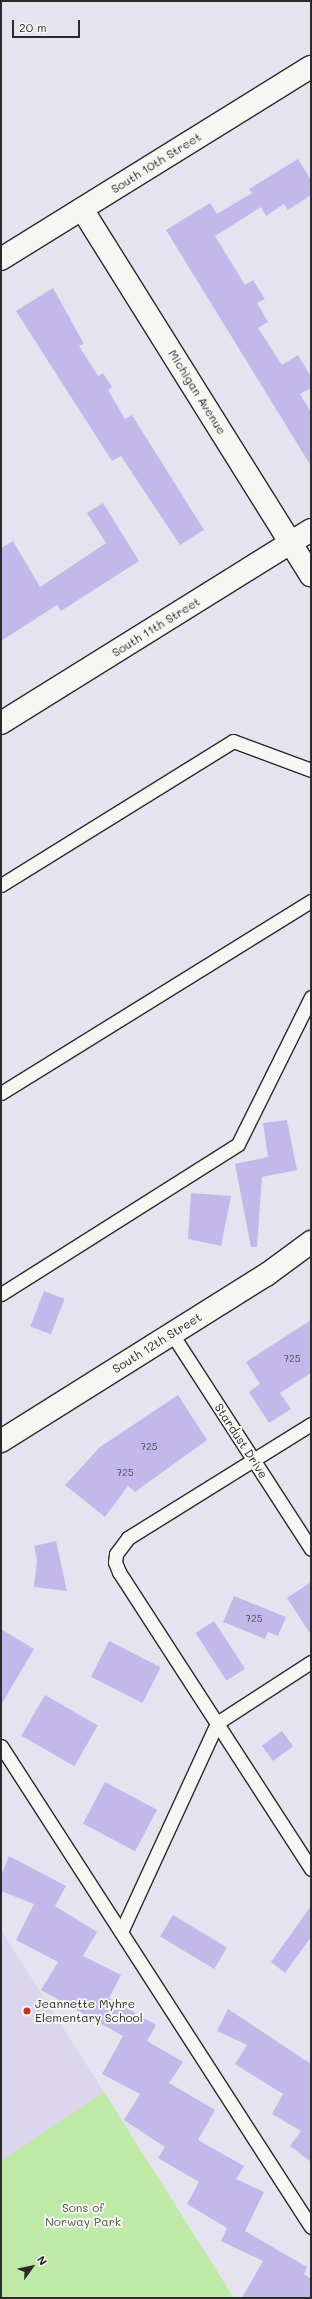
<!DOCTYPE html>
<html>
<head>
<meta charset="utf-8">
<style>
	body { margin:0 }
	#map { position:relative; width:312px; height:2299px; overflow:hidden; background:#e6e3f0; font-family:Mali,sans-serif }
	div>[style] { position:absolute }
	.built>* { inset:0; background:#dbd6ee }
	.green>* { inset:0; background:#bee9a6 }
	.building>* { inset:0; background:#c2b8ea; transform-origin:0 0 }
	.roads { filter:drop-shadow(1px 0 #2b2b2b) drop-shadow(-1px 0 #2b2b2b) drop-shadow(0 1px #2b2b2b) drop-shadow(0 -1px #2b2b2b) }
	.lane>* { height:13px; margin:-6.5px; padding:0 6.5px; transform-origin:6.5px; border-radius:6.5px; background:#f6f6f2 }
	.street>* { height:22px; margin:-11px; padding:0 11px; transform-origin:11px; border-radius:11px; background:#f6f6f2 }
	.secondary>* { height:22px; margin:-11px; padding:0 11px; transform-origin:11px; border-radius:11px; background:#f6f6f2 }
	.dots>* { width:11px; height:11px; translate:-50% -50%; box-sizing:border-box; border:2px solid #f6f6f2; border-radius:50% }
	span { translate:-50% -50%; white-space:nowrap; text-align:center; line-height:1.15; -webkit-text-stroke:4px #f6f6f2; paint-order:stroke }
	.number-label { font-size:10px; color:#514e5b }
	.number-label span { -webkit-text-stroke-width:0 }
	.street-label { font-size:12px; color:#2b2b2b }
	.poi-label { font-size:12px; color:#2b2b2b }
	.left { translate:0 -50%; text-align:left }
	.park-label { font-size:12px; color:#505a4a }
	.frame { position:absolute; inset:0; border:2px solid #2b2b2b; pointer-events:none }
	.north { position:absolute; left:12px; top:2247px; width:40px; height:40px; -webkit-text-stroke:3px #f6f6f2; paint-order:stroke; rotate:57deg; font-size:11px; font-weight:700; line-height:16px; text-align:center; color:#2b2b2b }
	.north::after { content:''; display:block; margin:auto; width:14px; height:18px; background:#2b2b2b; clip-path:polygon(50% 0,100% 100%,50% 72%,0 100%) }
	.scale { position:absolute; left:12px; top:20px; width:68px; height:18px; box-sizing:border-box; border:2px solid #2b2b2b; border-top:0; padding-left:5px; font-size:12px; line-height:14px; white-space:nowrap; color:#2b2b2b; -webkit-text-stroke:3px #f6f6f2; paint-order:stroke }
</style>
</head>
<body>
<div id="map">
	<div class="built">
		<div style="clip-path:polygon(1px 1930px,104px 2092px,1px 2161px)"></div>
	</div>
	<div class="green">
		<div style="clip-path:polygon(104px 2092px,234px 2298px,1px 2298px,1px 2161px)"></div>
	</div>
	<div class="building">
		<div style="clip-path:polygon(298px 159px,311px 180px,311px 195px,288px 210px,284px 204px,266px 216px,261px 207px,215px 236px,245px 285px,253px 280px,265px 299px,257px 303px,268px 322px,258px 328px,282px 365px,298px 355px,311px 377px,311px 388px,300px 394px,311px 412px,311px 466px,166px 230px,210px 203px,217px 214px,252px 193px,249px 189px)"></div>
		<div style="clip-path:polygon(53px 288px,84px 344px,79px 346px,98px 376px,103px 373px,112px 387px,108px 390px,125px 419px,132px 415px,204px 530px,180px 545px,121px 456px,112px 461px,16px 311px)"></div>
		<div style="clip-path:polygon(103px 503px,139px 561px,61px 611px,57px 605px,1px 641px,1px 548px,13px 541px,40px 587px,106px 543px,87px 513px)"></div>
		<div style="clip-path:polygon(287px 1120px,297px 1170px,262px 1177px,257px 1247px,251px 1247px,235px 1164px,268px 1157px,263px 1123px)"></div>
		<div style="clip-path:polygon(191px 1193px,231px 1196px,221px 1246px,188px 1239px)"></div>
		<div style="left:44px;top:1291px;width:22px;height:38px;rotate:21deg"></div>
		<div style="clip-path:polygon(311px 1320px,311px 1373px,280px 1393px,291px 1409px,269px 1423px,249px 1392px,260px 1384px,246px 1362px)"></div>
		<div style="clip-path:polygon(178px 1395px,207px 1440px,135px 1492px,128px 1486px,105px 1517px,65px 1485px,100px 1447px)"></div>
		<div style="clip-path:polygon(56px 1541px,67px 1591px,34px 1587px,37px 1560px,34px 1546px)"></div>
		<div style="clip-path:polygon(311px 1582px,311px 1635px,287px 1598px)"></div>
		<div style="clip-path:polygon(234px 1596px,286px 1617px,278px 1636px,268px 1632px,265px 1639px,223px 1622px)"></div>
		<div style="left:214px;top:1621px;width:57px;height:22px;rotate:57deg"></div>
		<div style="clip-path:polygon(1px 1629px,34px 1649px,1px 1705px)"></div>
		<div style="left:109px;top:1641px;width:58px;height:40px;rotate:27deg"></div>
		<div style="left:45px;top:1695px;width:61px;height:47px;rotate:30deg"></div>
		<div style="left:282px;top:1731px;width:19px;height:25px;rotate:54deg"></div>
		<div style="left:105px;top:1782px;width:59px;height:47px;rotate:28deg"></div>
		<div style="clip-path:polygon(9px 1856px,66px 1886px,55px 1906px,97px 1932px,83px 1956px,121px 1975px,109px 1998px,156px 2025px,147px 2041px,183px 2062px,169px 2083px,215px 2110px,198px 2140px,244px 2166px,236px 2179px,264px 2192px,245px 2231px,307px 2267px,304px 2274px,311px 2279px,311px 2298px,242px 2298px,263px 2261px,221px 2241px,227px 2228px,187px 2204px,199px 2182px,158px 2158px,165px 2147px,124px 2120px,140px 2094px,102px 2074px,123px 2036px,41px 1990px,58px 1962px,16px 1940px,34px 1904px,1px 1891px,1px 1876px)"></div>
		<div style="clip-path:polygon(311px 1906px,311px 1937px,285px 1973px,271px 1962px)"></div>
		<div style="left:173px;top:1915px;width:63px;height:25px;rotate:31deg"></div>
		<div style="clip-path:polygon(228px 2009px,311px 2064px,311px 2162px,290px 2146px,301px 2131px,272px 2114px,283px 2094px,235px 2064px,247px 2045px,217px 2031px)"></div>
	</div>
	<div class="roads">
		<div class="lane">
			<div style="left:1px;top:885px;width:273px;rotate:-31.8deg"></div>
			<div style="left:233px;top:741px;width:83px;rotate:20.4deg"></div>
			<div style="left:1px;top:1093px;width:365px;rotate:-31.8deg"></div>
			<div style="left:1px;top:1294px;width:280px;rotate:-32.3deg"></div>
			<div style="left:238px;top:1144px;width:164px;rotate:-63.6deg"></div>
			<div style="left:172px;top:1334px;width:256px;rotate:57.1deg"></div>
			<div style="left:311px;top:1424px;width:216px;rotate:148.1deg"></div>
			<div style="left:128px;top:1538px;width:20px;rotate:127deg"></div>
			<div style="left:116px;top:1554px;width:8px;rotate:97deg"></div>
			<div style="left:115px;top:1562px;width:11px;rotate:68deg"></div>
			<div style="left:119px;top:1572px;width:354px;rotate:57.1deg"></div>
			<div style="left:1px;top:1746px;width:572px;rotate:57.2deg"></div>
			<div style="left:121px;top:1932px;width:230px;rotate:-65.3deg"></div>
			<div style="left:217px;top:1723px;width:112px;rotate:-33deg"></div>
		</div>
		<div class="street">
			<div style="left:82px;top:209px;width:432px;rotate:58deg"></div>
			<div style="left:1px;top:259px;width:365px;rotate:-31.8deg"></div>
			<div style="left:1px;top:723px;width:365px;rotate:-31.9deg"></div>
		</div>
		<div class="secondary">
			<div style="left:1px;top:1441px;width:313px;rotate:-32.1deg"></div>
			<div style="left:266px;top:1275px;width:56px;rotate:-36.3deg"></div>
		</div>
	</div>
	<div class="dots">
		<div style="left:27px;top:2011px;background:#c8321e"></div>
	</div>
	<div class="number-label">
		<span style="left:292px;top:1359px">725</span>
		<span style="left:149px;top:1447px">725</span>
		<span style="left:125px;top:1473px">725</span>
		<span style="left:254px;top:1619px">725</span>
	</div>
	<div class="street-label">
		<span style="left:156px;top:163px;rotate:-32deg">South 10th Street</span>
		<span style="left:197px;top:392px;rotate:58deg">Michigan Avenue</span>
		<span style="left:156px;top:627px;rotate:-32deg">South 11th Street</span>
		<span style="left:157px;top:1343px;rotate:-32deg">South 12th Street</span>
		<span style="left:241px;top:1441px;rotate:57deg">Stardust Drive</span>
	</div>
	<div class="poi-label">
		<span class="left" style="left:35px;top:2011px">Jeannette Myhre<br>Elementary School</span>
	</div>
	<div class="park-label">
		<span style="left:83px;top:2215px">Sons of<br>Norway Park</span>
	</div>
	<div class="frame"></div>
	<div class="north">N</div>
	<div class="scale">20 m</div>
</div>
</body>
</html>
